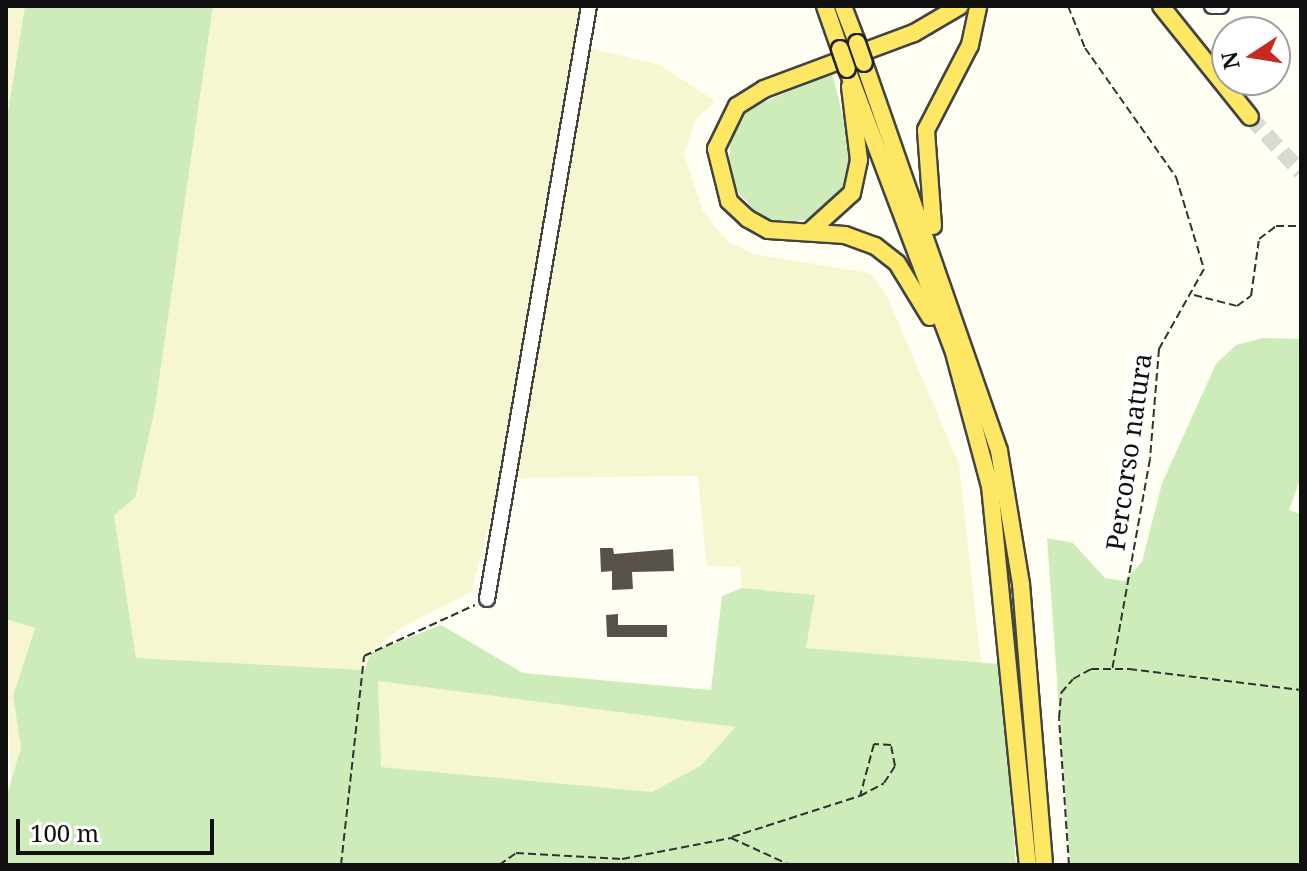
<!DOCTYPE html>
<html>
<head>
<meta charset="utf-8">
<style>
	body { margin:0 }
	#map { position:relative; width:1307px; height:871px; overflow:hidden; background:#fffef2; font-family:"Noto Serif",serif }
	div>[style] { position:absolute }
	.farmland>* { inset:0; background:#f6f6d1 }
	.green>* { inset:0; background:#ceecb9 }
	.building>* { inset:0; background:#59524b }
	.major-tunnel>* { height:16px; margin-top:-8px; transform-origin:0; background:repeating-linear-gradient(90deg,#dbdad0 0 16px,transparent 0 24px) }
	.path>* { height:2px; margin-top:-1px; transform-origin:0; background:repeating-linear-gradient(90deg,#323232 0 8px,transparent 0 12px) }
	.roads { filter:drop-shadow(2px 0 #434343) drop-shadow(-2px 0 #434343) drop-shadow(0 2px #434343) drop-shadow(0 -2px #434343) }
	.minor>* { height:14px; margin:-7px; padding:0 7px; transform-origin:7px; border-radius:7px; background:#fff }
	.major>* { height:16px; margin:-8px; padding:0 8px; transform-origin:8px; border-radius:8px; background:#fde764 }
	.bridges { filter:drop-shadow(2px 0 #212121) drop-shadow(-2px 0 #212121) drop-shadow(0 2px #212121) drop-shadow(0 -2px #212121) }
	.major-bridge>* { height:16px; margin:-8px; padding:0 8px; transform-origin:8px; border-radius:8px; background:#fde764 }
	span { translate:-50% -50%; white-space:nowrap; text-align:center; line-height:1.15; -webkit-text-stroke:8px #fff; paint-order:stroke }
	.street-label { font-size:26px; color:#101010 }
	.frame { position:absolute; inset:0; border:8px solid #101010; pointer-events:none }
	.north { position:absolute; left:1211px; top:16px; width:80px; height:80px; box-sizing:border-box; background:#fff; border:2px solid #9f9f9f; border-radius:50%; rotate:258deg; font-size:22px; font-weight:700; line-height:32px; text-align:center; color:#101010 }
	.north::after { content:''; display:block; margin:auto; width:28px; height:36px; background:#c62a21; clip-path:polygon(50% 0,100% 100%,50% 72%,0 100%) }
	.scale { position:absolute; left:16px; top:819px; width:198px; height:36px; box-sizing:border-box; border:4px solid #101010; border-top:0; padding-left:10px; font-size:24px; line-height:28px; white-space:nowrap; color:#101010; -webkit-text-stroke:6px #fff; paint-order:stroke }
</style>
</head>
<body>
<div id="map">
	<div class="farmland">
		<div style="clip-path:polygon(6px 6px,25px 6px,6px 124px)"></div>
		<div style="clip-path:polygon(213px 6px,583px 6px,577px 45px,660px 65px,715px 101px,696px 119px,684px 153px,703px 211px,727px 241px,754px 254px,870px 273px,887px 296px,959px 464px,981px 664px,805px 648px,815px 595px,742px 588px,740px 567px,707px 566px,698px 476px,502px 478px,471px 592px,402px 627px,370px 653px,365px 670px,136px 658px,114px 515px,135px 497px,155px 408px)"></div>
		<div style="clip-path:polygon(6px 619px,35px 627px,13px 696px,21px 748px,11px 799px)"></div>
		<div style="clip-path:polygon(378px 680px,737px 726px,699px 766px,653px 792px,380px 767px)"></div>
	</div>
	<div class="green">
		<div style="clip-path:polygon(evenodd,25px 6px,213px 6px,155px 408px,135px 498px,114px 515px,136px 658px,365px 670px,370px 653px,441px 625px,523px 673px,711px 690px,722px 596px,742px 588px,815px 595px,806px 648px,1000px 664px,1016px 865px,6px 865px,6px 798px,21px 748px,13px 696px,35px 628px,6px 619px,6px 124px,25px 6px,378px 681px,736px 727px,700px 766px,652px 792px,381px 767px,378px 681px)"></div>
		<div style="clip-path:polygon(832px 72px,854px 162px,845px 188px,832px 207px,809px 219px,784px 223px,760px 216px,727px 180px,732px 131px,744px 111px)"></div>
		<div style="clip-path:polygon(1263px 338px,1301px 339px,1301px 477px,1289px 510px,1301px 514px,1301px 865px,1070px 865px,1047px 538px,1073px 543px,1105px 578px,1124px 581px,1142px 562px,1162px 483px,1216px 364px,1236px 345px)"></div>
	</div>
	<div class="building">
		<div style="clip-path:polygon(600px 548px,613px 548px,614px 554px,673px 549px,674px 571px,632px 572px,633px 589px,612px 590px,612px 571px,601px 572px)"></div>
		<div style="clip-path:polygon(618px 614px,618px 625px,667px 625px,667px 637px,607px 637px,606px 615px)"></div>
	</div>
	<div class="major-tunnel">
		<div style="left:1250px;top:117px;width:75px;rotate:47.2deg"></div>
	</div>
	<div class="path">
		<div style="left:1068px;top:6px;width:45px;rotate:68deg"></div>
		<div style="left:1085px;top:48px;width:158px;rotate:54.8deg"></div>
		<div style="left:1176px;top:177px;width:96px;rotate:73.1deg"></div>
		<div style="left:1204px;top:269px;width:92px;rotate:119.4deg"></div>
		<div style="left:1159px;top:349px;width:110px;rotate:94.7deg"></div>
		<div style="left:1150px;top:459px;width:214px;rotate:100.2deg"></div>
		<div style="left:1194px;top:295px;width:44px;rotate:14.3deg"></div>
		<div style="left:1237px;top:306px;width:17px;rotate:-36deg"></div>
		<div style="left:1251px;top:296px;width:58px;rotate:-82deg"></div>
		<div style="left:1259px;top:239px;width:21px;rotate:-37deg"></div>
		<div style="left:1276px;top:226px;width:25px"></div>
		<div style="left:732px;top:837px;width:134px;rotate:-17.8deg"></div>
		<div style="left:860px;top:796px;width:27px;rotate:-28deg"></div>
		<div style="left:884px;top:783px;width:20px;rotate:-57deg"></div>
		<div style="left:895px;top:766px;width:21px;rotate:-101deg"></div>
		<div style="left:891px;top:745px;width:17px;rotate:-177deg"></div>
		<div style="left:874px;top:744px;width:54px;rotate:105.1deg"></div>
		<div style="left:341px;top:865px;width:210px;rotate:-83.7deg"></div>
		<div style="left:364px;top:656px;width:122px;rotate:-24.7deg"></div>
		<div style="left:499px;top:865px;width:21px;rotate:-35deg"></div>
		<div style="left:516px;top:853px;width:106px;rotate:3.2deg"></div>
		<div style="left:622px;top:859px;width:111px;rotate:-10.9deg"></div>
		<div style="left:731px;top:838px;width:65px;rotate:24.6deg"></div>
		<div style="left:1069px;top:865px;width:147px;rotate:-93.9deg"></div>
		<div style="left:1059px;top:718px;width:25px;rotate:-85deg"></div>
		<div style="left:1061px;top:693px;width:18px;rotate:-49deg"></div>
		<div style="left:1073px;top:679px;width:21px;rotate:-29deg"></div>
		<div style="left:1091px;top:669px;width:38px"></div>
		<div style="left:1129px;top:669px;width:173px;rotate:7deg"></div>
	</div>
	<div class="roads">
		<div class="minor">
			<div style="left:1212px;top:6px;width:9px"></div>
			<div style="left:487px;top:599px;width:602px;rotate:-80.24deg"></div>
		</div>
		<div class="major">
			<div style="left:825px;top:6px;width:46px;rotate:70.8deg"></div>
			<div style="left:843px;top:6px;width:40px;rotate:69deg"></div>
			<div style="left:1161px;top:6px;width:142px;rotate:51.3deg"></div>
			<div style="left:864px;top:63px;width:411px;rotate:70.8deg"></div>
			<div style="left:999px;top:451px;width:135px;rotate:80.6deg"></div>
			<div style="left:1021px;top:584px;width:282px;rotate:85.3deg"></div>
			<div style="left:847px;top:69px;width:299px;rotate:69.3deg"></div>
			<div style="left:953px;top:349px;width:142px;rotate:74.9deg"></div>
			<div style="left:990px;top:486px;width:381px;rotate:84.3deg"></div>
			<div style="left:933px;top:226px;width:96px;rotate:-94.2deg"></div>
			<div style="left:926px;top:130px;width:96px;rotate:-62.6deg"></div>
			<div style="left:970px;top:45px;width:40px;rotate:-78deg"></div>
			<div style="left:809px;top:232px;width:58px;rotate:-42.2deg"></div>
			<div style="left:852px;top:193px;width:34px;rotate:-78deg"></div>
			<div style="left:859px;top:160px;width:74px;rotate:-97deg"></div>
			<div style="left:930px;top:317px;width:63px;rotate:-121.4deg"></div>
			<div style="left:897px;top:263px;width:28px;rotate:-142deg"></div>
			<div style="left:875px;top:246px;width:32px;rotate:-160deg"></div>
			<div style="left:845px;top:235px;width:77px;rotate:-176.3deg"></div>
			<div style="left:768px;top:230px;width:23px;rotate:-151deg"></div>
			<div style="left:748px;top:219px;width:26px;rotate:-137deg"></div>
			<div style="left:729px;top:201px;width:54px;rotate:-104deg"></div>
			<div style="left:716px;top:149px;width:48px;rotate:-64deg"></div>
			<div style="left:737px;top:106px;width:32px;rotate:-32deg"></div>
			<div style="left:764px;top:89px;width:160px;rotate:-20.5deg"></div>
			<div style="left:914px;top:33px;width:53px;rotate:-30.4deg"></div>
		</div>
	</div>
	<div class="bridges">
		<div class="major-bridge">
			<div style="left:857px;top:43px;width:21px;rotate:71deg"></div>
			<div style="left:840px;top:49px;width:21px;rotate:71deg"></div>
		</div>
	</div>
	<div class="street-label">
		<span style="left:1129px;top:452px;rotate:-82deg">Percorso natura</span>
	</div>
	<div class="frame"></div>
	<div class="north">N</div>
	<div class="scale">100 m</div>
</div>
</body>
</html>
